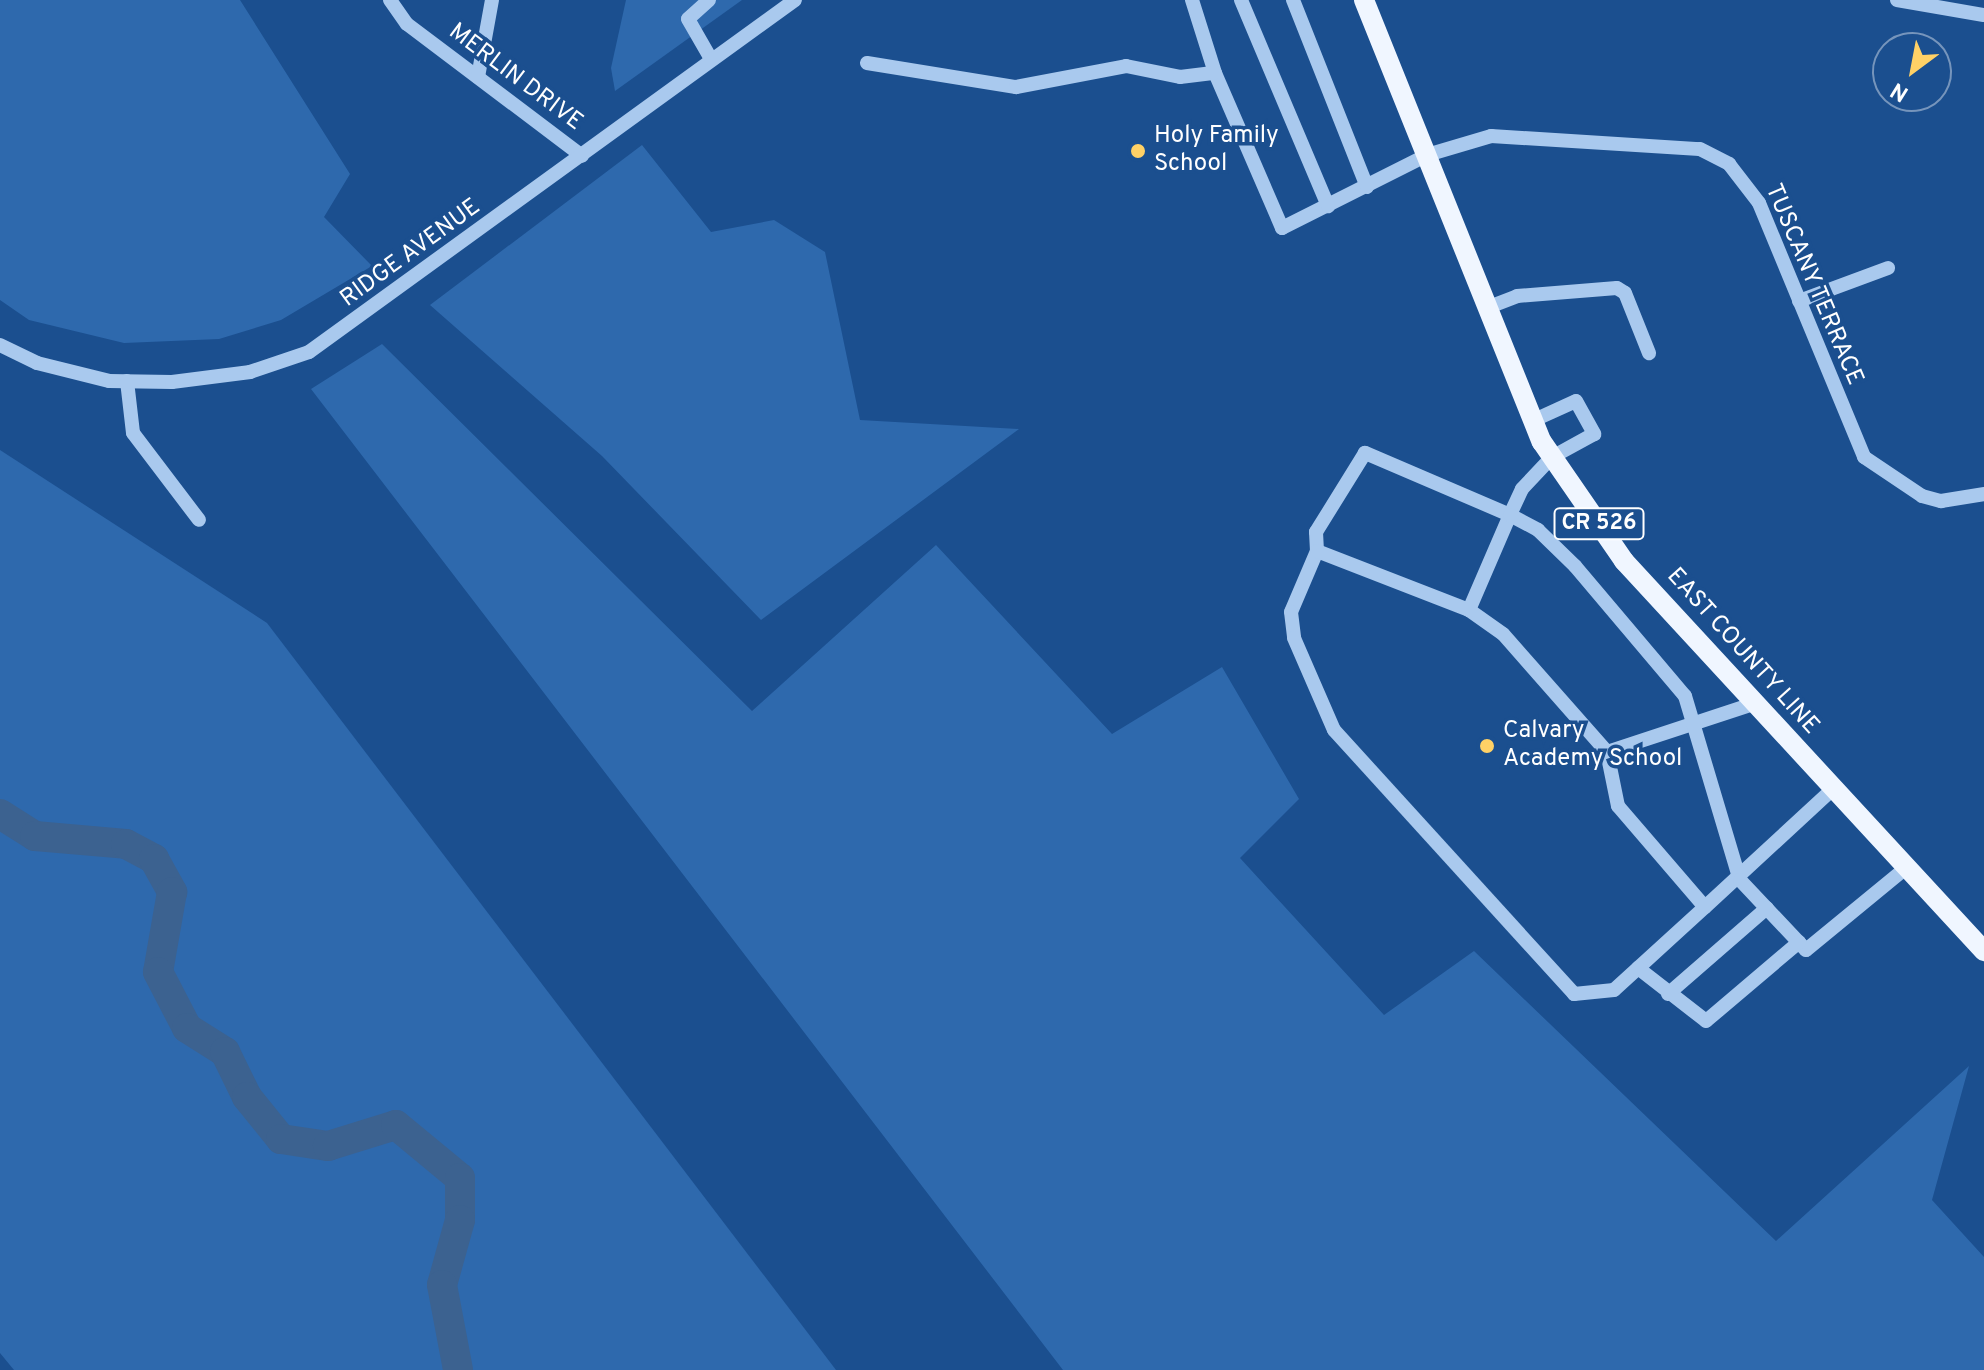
<!DOCTYPE html>
<html>
<head>
<meta charset="utf-8">
<style>
	body { margin:0 }
	#map { position:relative; width:1984px; height:1370px; overflow:hidden; background:#1b4f8f; font-family:Overpass,sans-serif }
	div>[style] { position:absolute }
	.green>* { inset:0; background:#2e69ad }
	.river>* { height:30px; margin:-15px; padding:0 15px; transform-origin:15px; border-radius:15px; background:#3c6290 }
	.minor>* { height:14px; margin:-7px; padding:0 7px; transform-origin:7px; border-radius:7px; background:#a9c9ee }
	.major>* { height:20px; margin:-10px; padding:0 10px; transform-origin:10px; border-radius:10px; background:#f0f6ff }
	.dots>* { width:22px; height:22px; translate:-50% -50%; box-sizing:border-box; border:4px solid #1b4f8f; border-radius:50% }
	span { translate:-50% -50%; white-space:nowrap; text-align:center; line-height:1.15; -webkit-text-stroke:7px #1b4f8f; paint-order:stroke }
	.shield-label span { padding:2px 6px; background:#1b4f8f; border:2px solid; border-radius:6px; -webkit-text-stroke-width:0 }
	.shield-label { font-size:22px; color:#fff; font-weight:700 }
	.street-label { font-size:24px; color:#fff }
	.poi-label { font-size:24px; color:#fff }
	.left { translate:0 -50%; text-align:left }
	.north { position:absolute; left:1872px; top:32px; width:80px; height:80px; box-sizing:border-box; background:#1b4f8f; border:2px solid #7695bc; border-radius:50%; rotate:212deg; font-size:22px; font-weight:700; line-height:32px; text-align:center; color:#fff }
	.north::after { content:''; display:block; margin:auto; width:28px; height:36px; background:#ffd166; clip-path:polygon(50% 0,100% 100%,50% 72%,0 100%) }
</style>
</head>
<body>
<div id="map">
	<div class="green">
		<div style="clip-path:polygon(0 0,240px 0,350px 174px,324px 217px,372px 266px,281px 320px,219px 339px,124px 343px,29px 320px,0 300px)"></div>
		<div style="clip-path:polygon(626px 0,742px 0,615px 91px,611px 68px)"></div>
		<div style="clip-path:polygon(642px 145px,711px 232px,774px 220px,825px 252px,860px 420px,1019px 429px,761px 620px,602px 456px,430px 305px)"></div>
		<div style="clip-path:polygon(382px 344px,752px 711px,936px 545px,1112px 734px,1222px 667px,1299px 799px,1240px 858px,1384px 1015px,1474px 951px,1776px 1241px,1969px 1066px,1932px 1200px,1984px 1257px,1984px 1370px,1063px 1370px,311px 389px)"></div>
		<div style="clip-path:polygon(0 450px,267px 623px,836px 1370px,14px 1370px,0 1353px)"></div>
	</div>
	<div class="river">
		<div style="left:0;top:814px;width:41px;rotate:32.2deg"></div>
		<div style="left:35px;top:836px;width:91px;rotate:5deg"></div>
		<div style="left:126px;top:844px;width:32px;rotate:28deg"></div>
		<div style="left:154px;top:859px;width:38px;rotate:61deg"></div>
		<div style="left:172px;top:892px;width:81px;rotate:99.9deg"></div>
		<div style="left:158px;top:972px;width:63px;rotate:62.6deg"></div>
		<div style="left:187px;top:1028px;width:45px;rotate:32.3deg"></div>
		<div style="left:225px;top:1052px;width:50px;rotate:63.9deg"></div>
		<div style="left:247px;top:1097px;width:54px;rotate:51deg"></div>
		<div style="left:281px;top:1139px;width:48px;rotate:8.5deg"></div>
		<div style="left:328px;top:1146px;width:71px;rotate:-17.2deg"></div>
		<div style="left:396px;top:1125px;width:83px;rotate:39.6deg"></div>
		<div style="left:460px;top:1178px;width:42px;rotate:90deg"></div>
		<div style="left:460px;top:1220px;width:67px;rotate:105.5deg"></div>
		<div style="left:442px;top:1285px;width:86px;rotate:79.3deg"></div>
	</div>
	<div class="minor">
		<div style="left:390px;top:0;width:29px;rotate:55deg"></div>
		<div style="left:407px;top:24px;width:219px;rotate:37deg"></div>
		<div style="left:709px;top:0;width:28px;rotate:138deg"></div>
		<div style="left:688px;top:19px;width:46px;rotate:60.1deg"></div>
		<div style="left:1192px;top:0;width:77px;rotate:72.5deg"></div>
		<div style="left:1215px;top:73px;width:169px;rotate:66.6deg"></div>
		<div style="left:1282px;top:228px;width:162px;rotate:-26.7deg"></div>
		<div style="left:1427px;top:155px;width:67px;rotate:-16.5deg"></div>
		<div style="left:1491px;top:136px;width:209px;rotate:3.6deg"></div>
		<div style="left:1700px;top:149px;width:33px;rotate:27deg"></div>
		<div style="left:1729px;top:164px;width:49px;rotate:52.4deg"></div>
		<div style="left:1759px;top:203px;width:275px;rotate:67.5deg"></div>
		<div style="left:1864px;top:457px;width:70px;rotate:33.9deg"></div>
		<div style="left:1922px;top:496px;width:20px;rotate:15deg"></div>
		<div style="left:1941px;top:501px;width:44px;rotate:-9.2deg"></div>
		<div style="left:1241px;top:0;width:224px;rotate:67.1deg"></div>
		<div style="left:1293px;top:0;width:201px;rotate:68.4deg"></div>
		<div style="left:1897px;top:0;width:88px;rotate:9.8deg"></div>
		<div style="left:867px;top:63px;width:151px;rotate:9.2deg"></div>
		<div style="left:1016px;top:87px;width:112px;rotate:-10.8deg"></div>
		<div style="left:1126px;top:66px;width:55px;rotate:11.5deg"></div>
		<div style="left:1180px;top:77px;width:35px;rotate:-7deg"></div>
		<div style="left:478px;top:77px;width:78px;rotate:-79.7deg"></div>
		<div style="left:1799px;top:301px;width:95px;rotate:-20.3deg"></div>
		<div style="left:1489px;top:307px;width:30px;rotate:-21deg"></div>
		<div style="left:1517px;top:296px;width:100px;rotate:-4.6deg"></div>
		<div style="left:1617px;top:288px;width:9px;rotate:32deg"></div>
		<div style="left:1625px;top:293px;width:65px;rotate:68.2deg"></div>
		<div style="left:0;top:345px;width:41px;rotate:25.9deg"></div>
		<div style="left:37px;top:363px;width:74px;rotate:14deg"></div>
		<div style="left:109px;top:381px;width:63px;rotate:0.9deg"></div>
		<div style="left:172px;top:382px;width:79px;rotate:-7.3deg"></div>
		<div style="left:250px;top:372px;width:62px;rotate:-18.7deg"></div>
		<div style="left:309px;top:352px;width:600px;rotate:-35.92deg"></div>
		<div style="left:127px;top:381px;width:52px;rotate:83.4deg"></div>
		<div style="left:133px;top:433px;width:109px;rotate:52.8deg"></div>
		<div style="left:1532px;top:421px;width:48px;rotate:-24.4deg"></div>
		<div style="left:1576px;top:401px;width:38px;rotate:61deg"></div>
		<div style="left:1594px;top:434px;width:48px;rotate:151.3deg"></div>
		<div style="left:1552px;top:457px;width:44px;rotate:133.2deg"></div>
		<div style="left:1522px;top:489px;width:29px;rotate:115deg"></div>
		<div style="left:1510px;top:515px;width:158px;rotate:-156.8deg"></div>
		<div style="left:1365px;top:453px;width:93px;rotate:121.8deg"></div>
		<div style="left:1316px;top:532px;width:19px;rotate:87deg"></div>
		<div style="left:1317px;top:551px;width:66px;rotate:113.1deg"></div>
		<div style="left:1291px;top:612px;width:26px;rotate:83deg"></div>
		<div style="left:1294px;top:638px;width:100px;rotate:66.5deg"></div>
		<div style="left:1334px;top:730px;width:357px;rotate:47.7deg"></div>
		<div style="left:1574px;top:994px;width:40px;rotate:-5.7deg"></div>
		<div style="left:1614px;top:990px;width:123px;rotate:-42.4deg"></div>
		<div style="left:1317px;top:551px;width:163px;rotate:21.2deg"></div>
		<div style="left:1753px;top:704px;width:154px;rotate:161.8deg"></div>
		<div style="left:1607px;top:752px;width:55px;rotate:78.5deg"></div>
		<div style="left:1618px;top:806px;width:133px;rotate:49.3deg"></div>
		<div style="left:1705px;top:907px;width:173px;rotate:-42.7deg"></div>
		<div style="left:1607px;top:752px;width:157px;rotate:-131.4deg"></div>
		<div style="left:1503px;top:634px;width:42px;rotate:-144.8deg"></div>
		<div style="left:1469px;top:610px;width:103px;rotate:-66.7deg"></div>
		<div style="left:1510px;top:515px;width:32px;rotate:28deg"></div>
		<div style="left:1538px;top:530px;width:52px;rotate:44.2deg"></div>
		<div style="left:1575px;top:566px;width:170px;rotate:49.8deg"></div>
		<div style="left:1685px;top:696px;width:192px;rotate:73.4deg"></div>
		<div style="left:1740px;top:880px;width:96px;rotate:46.7deg"></div>
		<div style="left:1806px;top:950px;width:129px;rotate:-39.4deg"></div>
		<div style="left:1638px;top:968px;width:86px;rotate:37.9deg"></div>
		<div style="left:1706px;top:1021px;width:122px;rotate:-40.3deg"></div>
		<div style="left:1668px;top:994px;width:131px;rotate:-41deg"></div>
	</div>
	<div class="major">
		<div style="left:1364px;top:0;width:476px;rotate:68.1deg"></div>
		<div style="left:1542px;top:442px;width:145px;rotate:55.4deg"></div>
		<div style="left:1624px;top:561px;width:531px;rotate:47.29deg"></div>
	</div>
	<div class="dots">
		<div style="left:1138px;top:151px;background:#ffd166"></div>
		<div style="left:1487px;top:746px;background:#ffd166"></div>
	</div>
	<div class="shield-label">
		<span style="left:1599px;top:524px">CR 526</span>
	</div>
	<div class="street-label">
		<span style="left:515px;top:78px;rotate:37deg">MERLIN DRIVE</span>
		<span style="left:411px;top:254px;rotate:-36deg">RIDGE AVENUE</span>
		<span style="left:1813px;top:285px;rotate:67deg">TUSCANY TERRACE</span>
		<span style="left:1742px;top:652px;rotate:48deg">EAST COUNTY LINE</span>
	</div>
	<div class="poi-label">
		<span class="left" style="left:1154px;top:151px">Holy Family<br>School</span>
		<span class="left" style="left:1503px;top:746px">Calvary<br>Academy School</span>
	</div>
	<div class="north">N</div>
</div>
</body>
</html>
